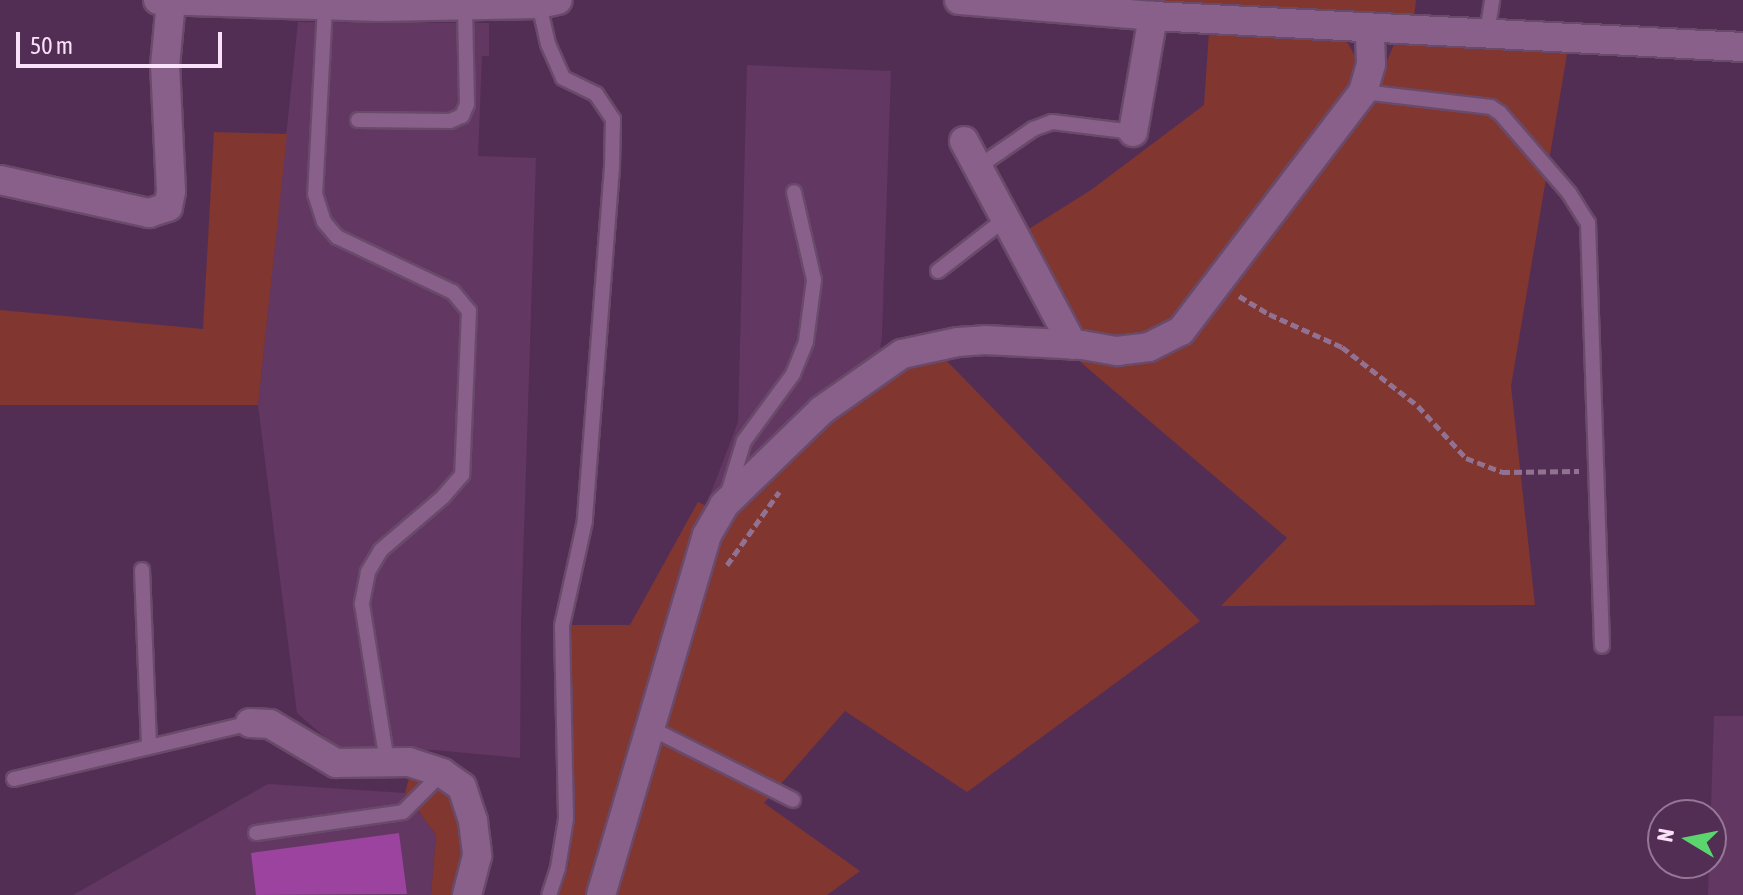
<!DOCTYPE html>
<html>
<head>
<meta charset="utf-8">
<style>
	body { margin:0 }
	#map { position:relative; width:1743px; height:895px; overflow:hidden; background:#532e54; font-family:"Asap Condensed",sans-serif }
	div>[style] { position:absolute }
	.built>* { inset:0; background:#623762 }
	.green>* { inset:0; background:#823630 }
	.building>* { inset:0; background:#9b439e }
	.path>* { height:5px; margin-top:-2.5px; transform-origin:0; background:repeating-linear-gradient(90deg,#927293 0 8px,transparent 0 12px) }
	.roads { filter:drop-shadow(2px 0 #6a4a6a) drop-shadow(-2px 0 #6a4a6a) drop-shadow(0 2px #6a4a6a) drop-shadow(0 -2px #6a4a6a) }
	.lane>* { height:14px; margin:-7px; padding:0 7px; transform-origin:7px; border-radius:7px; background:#886089 }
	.street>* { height:28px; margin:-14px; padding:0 14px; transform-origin:14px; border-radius:14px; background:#886089 }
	span { translate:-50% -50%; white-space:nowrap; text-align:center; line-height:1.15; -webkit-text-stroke:8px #532e54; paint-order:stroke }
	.north { position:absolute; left:1647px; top:799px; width:80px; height:80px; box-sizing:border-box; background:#532e54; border:2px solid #957696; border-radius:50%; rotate:280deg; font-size:22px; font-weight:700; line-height:32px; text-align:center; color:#f9e2f9 }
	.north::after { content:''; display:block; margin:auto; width:28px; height:36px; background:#5bd56d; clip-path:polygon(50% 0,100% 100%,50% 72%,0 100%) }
	.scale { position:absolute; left:16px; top:32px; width:206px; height:36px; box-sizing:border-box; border:4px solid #f9e2f9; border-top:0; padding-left:10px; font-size:24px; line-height:28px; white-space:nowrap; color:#f9e2f9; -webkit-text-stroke:6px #532e54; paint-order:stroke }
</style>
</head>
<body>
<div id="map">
	<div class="built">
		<div style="clip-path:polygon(298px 22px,489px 23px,489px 56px,482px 56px,478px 156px,536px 158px,521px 624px,520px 758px,434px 750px,343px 753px,297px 713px,258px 405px)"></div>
		<div style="clip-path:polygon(747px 65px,891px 71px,882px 335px,879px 359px,706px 506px,738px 422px)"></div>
		<div style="clip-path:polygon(1714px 716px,1743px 716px,1743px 895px,1708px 895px)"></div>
		<div style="clip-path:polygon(268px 784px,405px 793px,436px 835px,431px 895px,73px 895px)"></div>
	</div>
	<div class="green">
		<div style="clip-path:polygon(1115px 0,1416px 0,1414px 17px)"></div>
		<div style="clip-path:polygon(1209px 32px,1335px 37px,1348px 43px,1358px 62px,1357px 86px,1174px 324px,1144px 339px,1081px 338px,1024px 232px,1091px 190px,1204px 105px)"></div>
		<div style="clip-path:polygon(1396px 40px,1568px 48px,1511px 386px,1535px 605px,1221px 606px,1287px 538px,1071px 354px,1168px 348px,1377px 84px)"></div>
		<div style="clip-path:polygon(214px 132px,287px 134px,258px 405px,0 405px,0 310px,203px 329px)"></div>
		<div style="clip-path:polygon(941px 355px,1200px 621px,967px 792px,845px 711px,764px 803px,860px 871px,827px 895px,611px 895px,643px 774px,729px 513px,835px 414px,893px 369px)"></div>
		<div style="clip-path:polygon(698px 502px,706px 506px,690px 550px,591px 895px,559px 895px,568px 867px,574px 816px,569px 625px,630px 625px)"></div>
		<div style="clip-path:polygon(409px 778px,435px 780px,452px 793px,469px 858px,459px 895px,431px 895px,436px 835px,405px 793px)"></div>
	</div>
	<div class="building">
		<div style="clip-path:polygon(399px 833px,407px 894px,256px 895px,251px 853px)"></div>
	</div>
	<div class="path">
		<div style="left:1239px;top:296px;width:35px;rotate:31deg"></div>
		<div style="left:1269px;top:314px;width:80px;rotate:24.3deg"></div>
		<div style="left:1342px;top:347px;width:96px;rotate:37.8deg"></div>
		<div style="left:1418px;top:406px;width:71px;rotate:47.3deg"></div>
		<div style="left:1466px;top:458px;width:39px;rotate:21deg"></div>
		<div style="left:1502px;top:472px;width:77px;rotate:-0.7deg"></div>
		<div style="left:727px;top:565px;width:90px;rotate:-54.5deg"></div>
	</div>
	<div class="roads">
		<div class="lane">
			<div style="left:539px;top:4px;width:41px;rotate:77.3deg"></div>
			<div style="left:548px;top:44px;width:37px;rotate:66deg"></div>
			<div style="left:563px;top:78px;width:37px;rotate:26deg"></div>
			<div style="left:596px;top:94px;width:30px;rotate:56deg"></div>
			<div style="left:613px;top:119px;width:48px;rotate:91.2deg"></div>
			<div style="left:612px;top:167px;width:355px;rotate:94.4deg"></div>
			<div style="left:585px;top:521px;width:107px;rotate:102.4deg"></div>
			<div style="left:562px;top:626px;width:193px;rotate:88.8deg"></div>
			<div style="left:566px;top:819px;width:50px;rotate:99.3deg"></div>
			<div style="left:558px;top:868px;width:28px;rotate:108deg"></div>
			<div style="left:325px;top:6px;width:188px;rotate:93deg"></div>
			<div style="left:315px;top:194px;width:29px;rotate:72deg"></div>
			<div style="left:324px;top:222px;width:20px;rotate:49deg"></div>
			<div style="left:337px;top:237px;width:128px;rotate:25.4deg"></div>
			<div style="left:453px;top:292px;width:25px;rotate:50deg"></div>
			<div style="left:469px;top:311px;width:164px;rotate:92.4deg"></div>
			<div style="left:462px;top:475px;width:29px;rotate:131deg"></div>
			<div style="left:443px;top:497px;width:82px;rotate:139.5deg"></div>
			<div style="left:381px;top:550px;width:26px;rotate:121deg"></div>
			<div style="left:368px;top:572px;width:33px;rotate:101deg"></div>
			<div style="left:362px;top:604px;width:160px;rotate:81deg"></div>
			<div style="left:1487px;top:33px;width:33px;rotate:-81deg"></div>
			<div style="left:1363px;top:92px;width:129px;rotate:6.7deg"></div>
			<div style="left:1491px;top:107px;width:11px;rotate:34deg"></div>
			<div style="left:1500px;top:113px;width:106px;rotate:49.2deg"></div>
			<div style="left:1569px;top:193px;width:36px;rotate:58deg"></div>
			<div style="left:1588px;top:223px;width:423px;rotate:88.1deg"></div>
			<div style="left:358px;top:120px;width:92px;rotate:0.6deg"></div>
			<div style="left:450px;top:121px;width:13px;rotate:-23deg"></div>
			<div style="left:462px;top:116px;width:13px;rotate:-67deg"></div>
			<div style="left:467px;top:104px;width:98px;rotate:-91.2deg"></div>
			<div style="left:978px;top:167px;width:67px;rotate:-34.6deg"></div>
			<div style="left:1033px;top:129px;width:20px;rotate:-20deg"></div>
			<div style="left:1052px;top:122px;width:82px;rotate:7deg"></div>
			<div style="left:938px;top:271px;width:85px;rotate:-37.8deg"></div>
			<div style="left:728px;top:493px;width:54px;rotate:-72.9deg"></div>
			<div style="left:744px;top:441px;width:83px;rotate:-53.8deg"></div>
			<div style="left:793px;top:374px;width:35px;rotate:-68deg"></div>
			<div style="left:806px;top:341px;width:62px;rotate:-82.5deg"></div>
			<div style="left:814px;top:280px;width:90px;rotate:-102.8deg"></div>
			<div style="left:142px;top:570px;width:177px;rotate:87.7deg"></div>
			<div style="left:650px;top:728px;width:160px;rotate:26.7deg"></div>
			<div style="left:14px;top:779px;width:243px;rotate:-13.3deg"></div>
			<div style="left:256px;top:833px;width:148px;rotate:-8.1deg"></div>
			<div style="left:403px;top:812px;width:55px;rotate:-45deg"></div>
		</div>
		<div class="street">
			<div style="left:158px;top:0;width:221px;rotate:1.8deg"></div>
			<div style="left:379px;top:7px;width:160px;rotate:-1.1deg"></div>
			<div style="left:539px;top:4px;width:19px;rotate:-12deg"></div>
			<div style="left:959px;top:0;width:195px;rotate:4.7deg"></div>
			<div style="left:1153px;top:16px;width:591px;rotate:3.01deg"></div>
			<div style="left:1133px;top:132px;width:118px;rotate:-80.2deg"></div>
			<div style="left:964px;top:141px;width:231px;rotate:61.9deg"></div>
			<div style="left:0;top:180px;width:153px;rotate:12.5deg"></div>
			<div style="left:149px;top:213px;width:20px;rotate:-18deg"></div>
			<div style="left:168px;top:207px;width:16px;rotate:-79deg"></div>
			<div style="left:171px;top:191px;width:125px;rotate:-92.7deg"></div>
			<div style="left:165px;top:66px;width:65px;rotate:-84.7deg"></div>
			<div style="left:250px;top:723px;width:20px;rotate:3deg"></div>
			<div style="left:270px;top:724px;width:77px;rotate:30.6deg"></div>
			<div style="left:336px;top:763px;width:73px;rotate:-0.8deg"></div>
			<div style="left:409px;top:762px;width:35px;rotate:18deg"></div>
			<div style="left:442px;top:773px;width:24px;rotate:35deg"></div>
			<div style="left:462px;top:787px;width:36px;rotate:72deg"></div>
			<div style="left:473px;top:821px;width:35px;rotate:83deg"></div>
			<div style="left:477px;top:856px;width:40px;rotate:104.4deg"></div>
			<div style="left:601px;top:895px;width:375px;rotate:-73.6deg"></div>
			<div style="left:707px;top:535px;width:34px;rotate:-60deg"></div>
			<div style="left:724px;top:505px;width:136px;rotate:-44.1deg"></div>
			<div style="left:822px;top:410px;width:98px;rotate:-35deg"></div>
			<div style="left:902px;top:354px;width:57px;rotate:-12.1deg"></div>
			<div style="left:958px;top:342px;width:27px;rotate:-4deg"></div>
			<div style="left:985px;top:340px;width:97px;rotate:3deg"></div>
			<div style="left:1082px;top:345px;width:36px;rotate:10deg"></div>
			<div style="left:1117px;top:351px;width:32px;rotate:-7deg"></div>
			<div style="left:1149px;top:347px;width:36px;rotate:-27deg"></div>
			<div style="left:1181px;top:331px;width:300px;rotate:-52.7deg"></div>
			<div style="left:1363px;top:92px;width:29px;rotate:-74deg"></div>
			<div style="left:1371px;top:64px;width:37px;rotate:-92deg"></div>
		</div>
	</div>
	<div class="north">N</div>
	<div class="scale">50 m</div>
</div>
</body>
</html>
